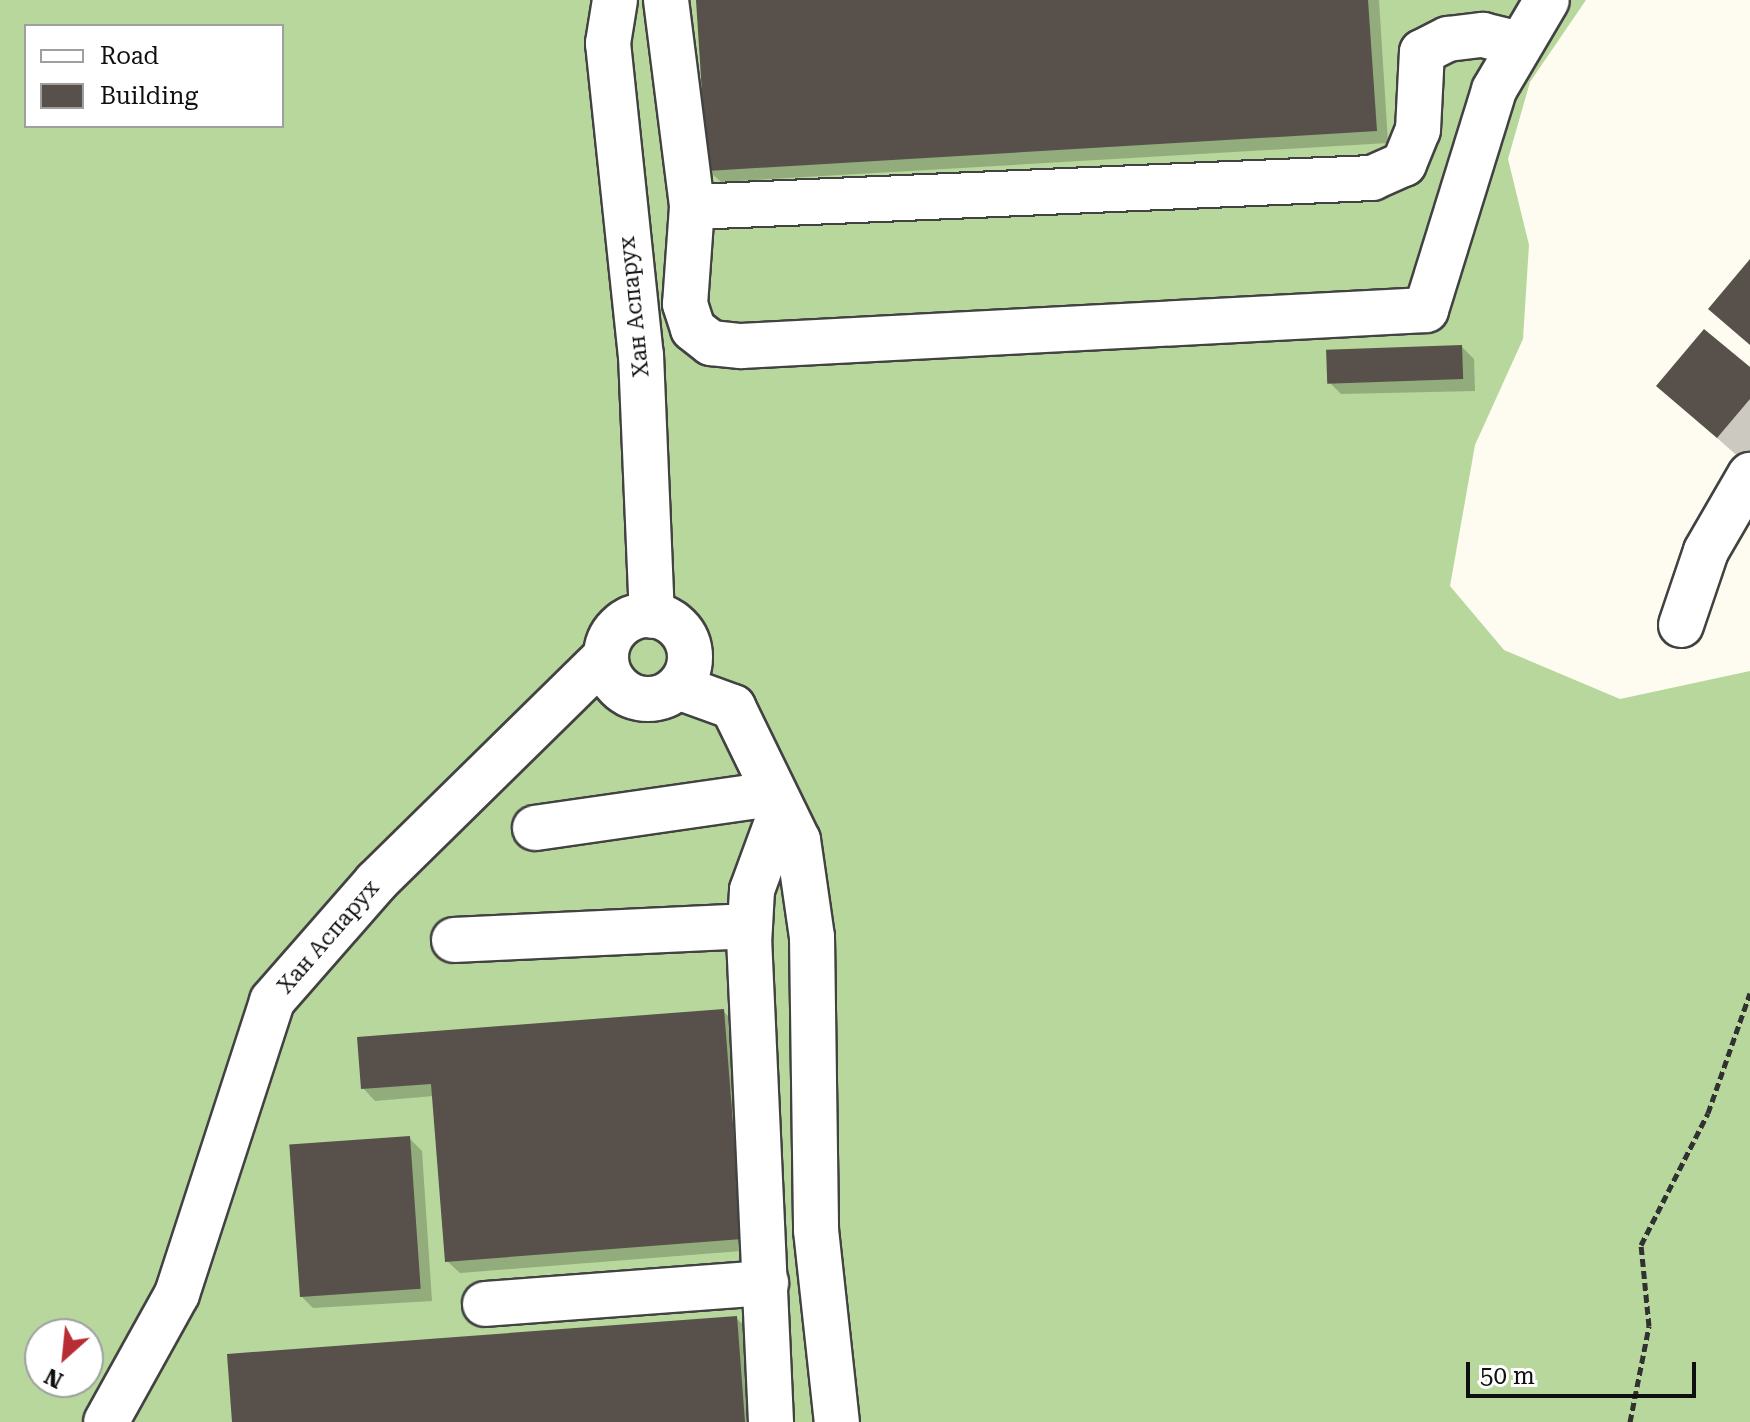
<!DOCTYPE html>
<html>
<head>
<meta charset="utf-8">
<style>
	body { margin:0 }
	#map { position:relative; width:1750px; height:1422px; overflow:hidden; background:#fefcf1; font-family:"Roboto Serif",serif }
	div>[style] { position:absolute }
	.forest>* { inset:0; background:#b7d79c }
	.shadow>* { inset:0; background:#0003 }
	.building>* { inset:0; background:#57504b; transform-origin:0 0 }
	.path>* { height:5px; margin-top:-2.5px; transform-origin:0; background:repeating-linear-gradient(90deg,#313131 0 8px,transparent 0 12px) }
	.roads { filter:drop-shadow(2px 0 #424242) drop-shadow(-2px 0 #424242) drop-shadow(0 2px #424242) drop-shadow(0 -2px #424242) }
	.minor>* { height:44px; margin:-22px; padding:0 22px; transform-origin:22px; border-radius:22px; background:#fff }
	.minor>.ring { margin:-22px; padding:0; box-sizing:content-box; background:none; border:44px solid #fff; border-radius:50% }
	span { translate:-50% -50%; white-space:nowrap; text-align:center; line-height:1.15; -webkit-text-stroke:8px #fff; paint-order:stroke }
	.street-label { font-size:22px; color:#0f0f0f }
	.legend { position:absolute; left:24px; top:24px; width:260px; height:104px; box-sizing:border-box; background:#fff; border:2px solid #9f9f9f; margin:0; padding:10px 14px; list-style:none; font-size:24px; color:#0f0f0f }
	.legend li { display:flex; align-items:center; gap:16px; height:40px }
	.legend b { width:40px; border:2px solid #9f9f9f }
	.north { position:absolute; left:24px; top:1318px; width:80px; height:80px; box-sizing:border-box; background:#fff; border:2px solid #9f9f9f; border-radius:50%; rotate:207deg; font-size:22px; font-weight:700; line-height:32px; text-align:center; color:#0f0f0f }
	.north::after { content:''; display:block; margin:auto; width:28px; height:36px; background:#b82d33; clip-path:polygon(50% 0,100% 100%,50% 72%,0 100%) }
	.scale { position:absolute; left:1466px; top:1362px; width:230px; height:36px; box-sizing:border-box; border:4px solid #0f0f0f; border-top:0; padding-left:10px; font-size:24px; line-height:28px; white-space:nowrap; color:#0f0f0f; -webkit-text-stroke:6px #fff; paint-order:stroke }
</style>
</head>
<body>
<div id="map">
	<div class="forest">
		<div style="clip-path:polygon(evenodd,0 0,1586px 0,1530px 82px,1508px 159px,1529px 245px,1523px 339px,1475px 445px,1450px 586px,1504px 650px,1620px 699px,1750px 671px,1750px 1422px,0 1422px,0 0,26px 26px,282px 26px,282px 126px,26px 126px,26px 26px,0 0,40px 1334px,88px 1334px,88px 1382px,40px 1382px,40px 1334px)"></div>
	</div>
	<div class="shadow">
		<div style="clip-path:polygon(698px 0,1379px 0,1388px 143px,721px 182px,708px 170px)"></div>
		<div style="clip-path:polygon(1462px 347px,1474px 359px,1475px 391px,1341px 394px,1329px 382px)"></div>
		<div style="clip-path:polygon(1750px 370px,1750px 450px,1742px 460px,1658px 386px)"></div>
		<div style="clip-path:polygon(723px 1011px,736px 1024px,754px 1250px,460px 1273px,447px 1261px,434px 1096px,375px 1101px,363px 1088px)"></div>
		<div style="clip-path:polygon(410px 1139px,422px 1151px,432px 1301px,313px 1308px,300px 1295px)"></div>
		<div style="clip-path:polygon(736px 1318px,749px 1330px,756px 1422px,234px 1422px)"></div>
	</div>
	<div class="building">
		<div style="clip-path:polygon(696px 0,1368px 0,1377px 131px,707px 171px)"></div>
		<div style="clip-path:polygon(1750px 259px,1750px 345px,1708px 309px)"></div>
		<div style="clip-path:polygon(1704px 329px,1750px 367px,1750px 399px,1717px 438px,1656px 386px)"></div>
		<div style="left:1462px;top:345px;width:34px;height:136px;rotate:88deg"></div>
		<div style="clip-path:polygon(724px 1009px,742px 1239px,445px 1262px,431px 1084px,361px 1089px,357px 1037px)"></div>
		<div style="left:410px;top:1136px;width:153px;height:121px;rotate:86deg"></div>
		<div style="clip-path:polygon(737px 1316px,745px 1422px,232px 1422px,227px 1354px)"></div>
	</div>
	<div class="path">
		<div style="left:1630px;top:1422px;width:98px;rotate:-78.8deg"></div>
		<div style="left:1649px;top:1326px;width:81px;rotate:-95.6deg"></div>
		<div style="left:1641px;top:1245px;width:148px;rotate:-63.1deg"></div>
		<div style="left:1708px;top:1113px;width:127px;rotate:-70.7deg"></div>
	</div>
	<div class="roads">
		<div class="minor">
			<div style="left:615px;top:0;width:44px;rotate:99.2deg"></div>
			<div style="left:608px;top:43px;width:314px;rotate:84deg"></div>
			<div style="left:641px;top:355px;width:261px;rotate:87.6deg"></div>
			<div style="left:666px;top:0;width:209px;rotate:82.8deg"></div>
			<div style="left:692px;top:207px;width:97px;rotate:94.1deg"></div>
			<div style="left:685px;top:304px;width:26px;rotate:72deg"></div>
			<div style="left:693px;top:329px;width:23px;rotate:38deg"></div>
			<div style="left:711px;top:343px;width:30px;rotate:6deg"></div>
			<div style="left:741px;top:346px;width:686px;rotate:-3.01deg"></div>
			<div style="left:1426px;top:310px;width:230px;rotate:-72.8deg"></div>
			<div style="left:1494px;top:90px;width:104px;rotate:-59.5deg"></div>
			<div style="left:692px;top:207px;width:681px;rotate:-2.44deg"></div>
			<div style="left:1372px;top:178px;width:35px;rotate:-24deg"></div>
			<div style="left:1404px;top:164px;width:37px;rotate:-68deg"></div>
			<div style="left:1418px;top:130px;width:78px;rotate:-87.1deg"></div>
			<div style="left:1422px;top:52px;width:29px;rotate:-27deg"></div>
			<div style="left:1448px;top:39px;width:35px;rotate:-7deg"></div>
			<div style="left:1483px;top:35px;width:36px;rotate:14deg"></div>
			<div class="ring" style="left:606px;top:615px;width:40px;height:40px"></div>
			<div style="left:1681px;top:625px;width:78px;rotate:-71.3deg"></div>
			<div style="left:1706px;top:551px;width:88px;rotate:-59.9deg"></div>
			<div style="left:678px;top:687px;width:59px;rotate:20deg"></div>
			<div style="left:733px;top:707px;width:148px;rotate:64deg"></div>
			<div style="left:798px;top:840px;width:98px;rotate:81.8deg"></div>
			<div style="left:812px;top:937px;width:293px;rotate:89.2deg"></div>
			<div style="left:816px;top:1230px;width:193px;rotate:83.8deg"></div>
			<div style="left:535px;top:828px;width:238px;rotate:-8.2deg"></div>
			<div style="left:454px;top:940px;width:296px;rotate:-2.7deg"></div>
			<div style="left:485px;top:1304px;width:282px;rotate:-4.3deg"></div>
			<div style="left:106px;top:1422px;width:146px;rotate:-61deg"></div>
			<div style="left:177px;top:1294px;width:308px;rotate:-72deg"></div>
			<div style="left:272px;top:1001px;width:158px;rotate:-48.8deg"></div>
			<div style="left:376px;top:882px;width:322px;rotate:-44.5deg"></div>
			<div style="left:771px;top:1422px;width:479px;rotate:-92.6deg"></div>
			<div style="left:749px;top:944px;width:54px;rotate:-86.8deg"></div>
			<div style="left:752px;top:890px;width:84px;rotate:-69.8deg"></div>
		</div>
	</div>
	<div class="street-label">
		<span style="left:634px;top:307px;rotate:-96deg">Хан Аспарух</span>
		<span style="left:328px;top:937px;rotate:-49deg">Хан Аспарух</span>
	</div>
	<ul class="legend">
	<li><b style="height:10px;background:#fff"></b>Road</li>
	<li><b style="height:22px;background:#57504b"></b>Building</li>
	</ul>
	<div class="north">N</div>
	<div class="scale">50 m</div>
</div>
</body>
</html>
